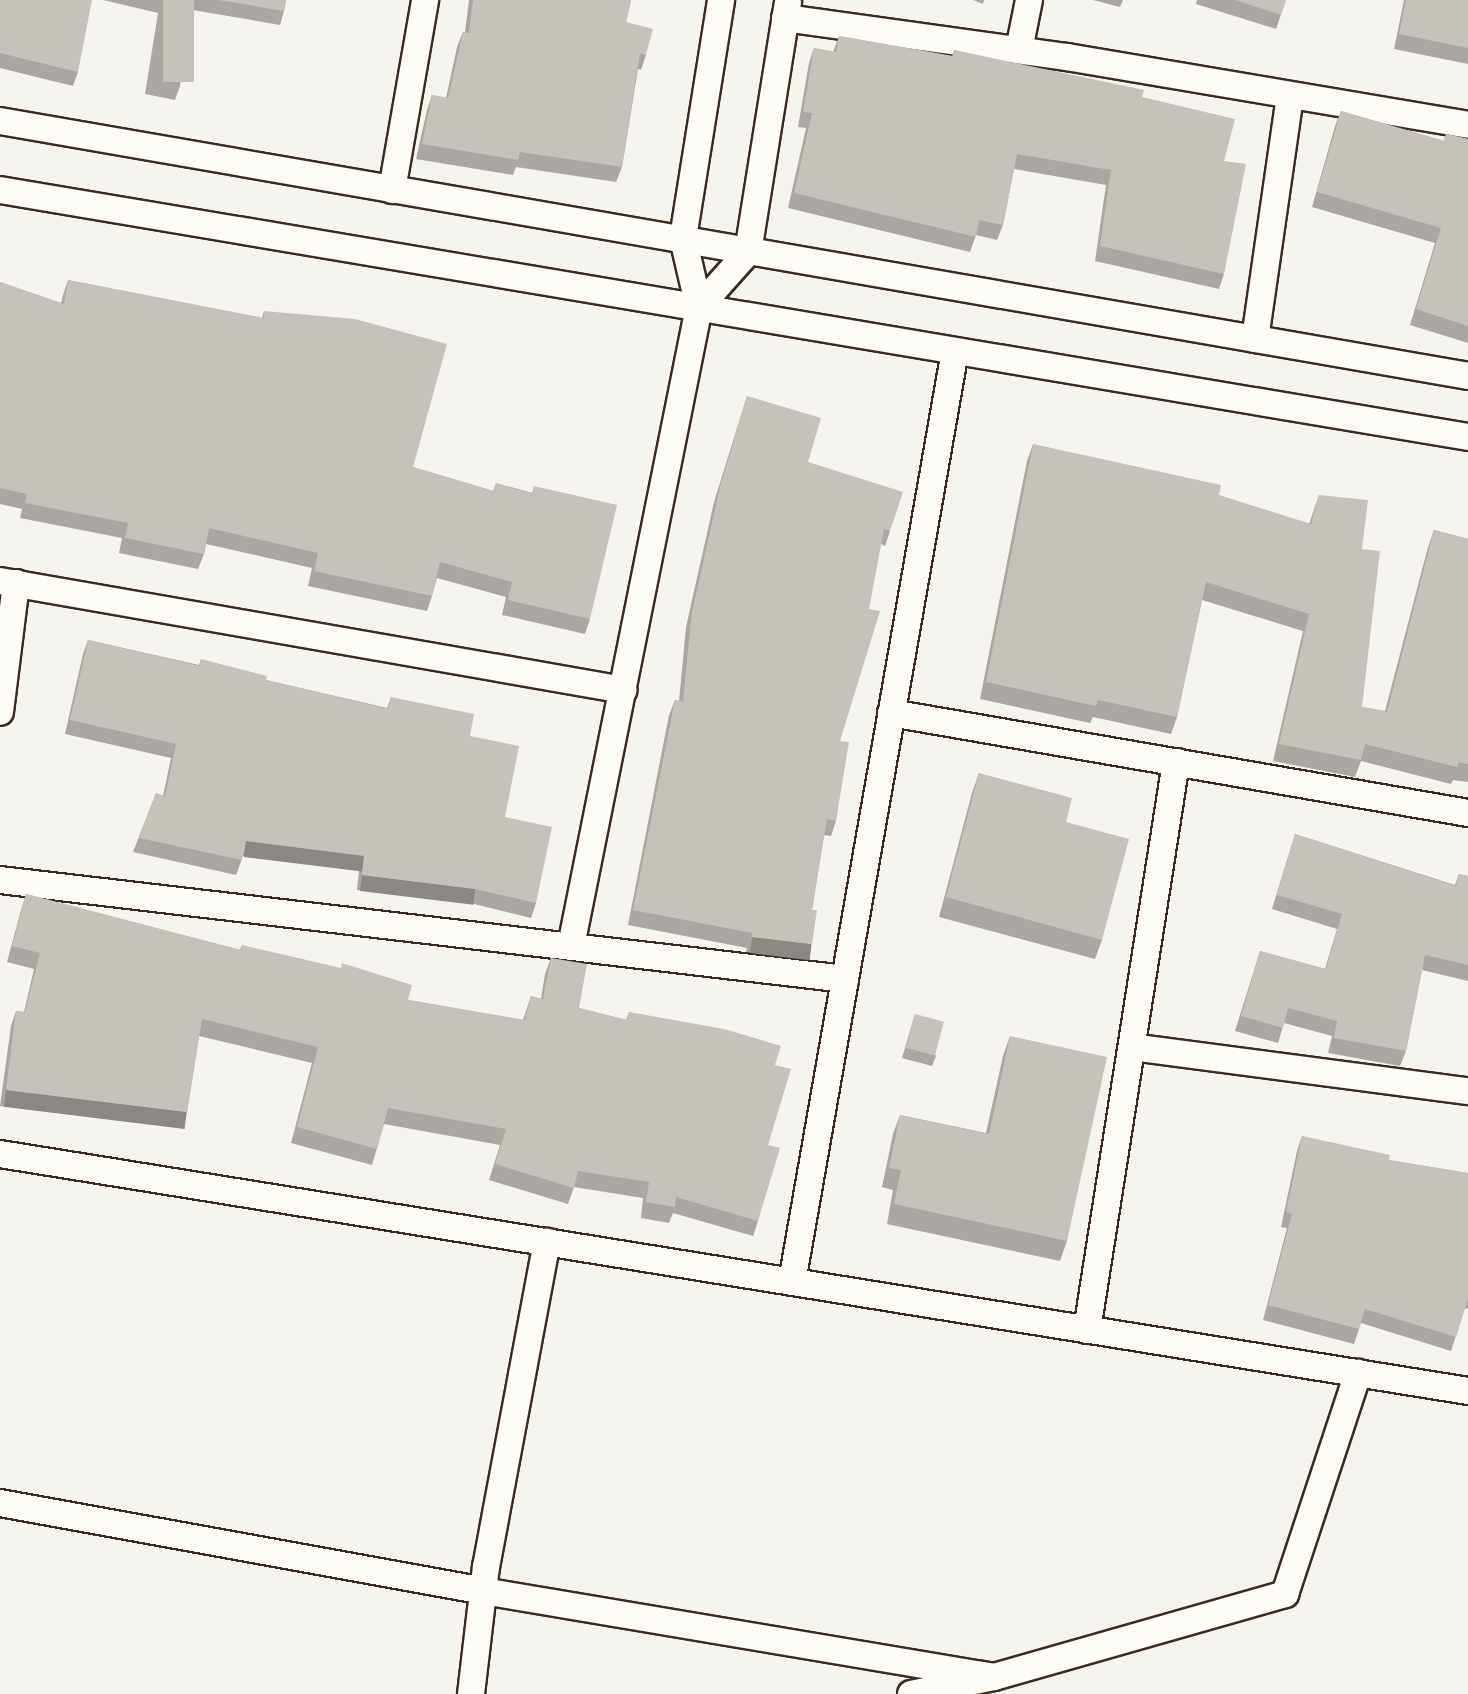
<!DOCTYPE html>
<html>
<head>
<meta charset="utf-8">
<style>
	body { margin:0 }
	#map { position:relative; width:1468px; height:1694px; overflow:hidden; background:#f5f4ee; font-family:Mali,sans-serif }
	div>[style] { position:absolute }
	.roads { filter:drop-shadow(2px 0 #3b2a1e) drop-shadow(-2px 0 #3b2a1e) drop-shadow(0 2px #3b2a1e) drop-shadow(0 -2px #3b2a1e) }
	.street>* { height:26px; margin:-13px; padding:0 13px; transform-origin:13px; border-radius:13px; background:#fdfcf7 }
	.wall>* { inset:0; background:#aba6a1 }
	.shaded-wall>* { inset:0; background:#8b8783; transform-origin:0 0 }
	.building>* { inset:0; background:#c7c1bb; transform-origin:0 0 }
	span { translate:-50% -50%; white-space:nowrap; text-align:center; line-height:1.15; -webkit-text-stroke:7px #fdfcf7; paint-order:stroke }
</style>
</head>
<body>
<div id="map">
	<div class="roads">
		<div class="street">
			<div style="left:785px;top:18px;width:285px;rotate:7.9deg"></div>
			<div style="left:1067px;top:57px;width:407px;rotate:9.6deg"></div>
			<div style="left:1019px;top:50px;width:51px;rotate:-78.7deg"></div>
			<div style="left:0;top:121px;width:1490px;rotate:9.85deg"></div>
			<div style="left:0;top:190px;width:1489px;rotate:9.55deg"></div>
			<div style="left:392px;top:190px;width:193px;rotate:-80.1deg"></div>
			<div style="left:699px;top:307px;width:74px;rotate:-48.3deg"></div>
			<div style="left:748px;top:252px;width:253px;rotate:-80.9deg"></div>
			<div style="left:1255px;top:339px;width:246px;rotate:-81.8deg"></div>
			<div style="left:0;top:581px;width:633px;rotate:9.91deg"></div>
			<div style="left:0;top:712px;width:130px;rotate:-82.9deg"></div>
			<div style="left:891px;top:713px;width:586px;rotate:9.83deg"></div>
			<div style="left:0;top:880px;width:851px;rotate:6.68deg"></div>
			<div style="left:571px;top:946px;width:652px;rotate:-78.67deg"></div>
			<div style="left:699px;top:307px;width:71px;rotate:-103.1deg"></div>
			<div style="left:683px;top:238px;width:241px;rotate:-80.9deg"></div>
			<div style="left:1132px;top:1047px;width:339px;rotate:7.5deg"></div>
			<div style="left:0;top:1154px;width:1487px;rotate:9.17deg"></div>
			<div style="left:792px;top:1282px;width:945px;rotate:-80.07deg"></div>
			<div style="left:1087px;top:1330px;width:575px;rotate:-81.09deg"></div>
			<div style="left:0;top:1503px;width:491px;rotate:10.3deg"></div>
			<div style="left:483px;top:1591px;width:518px;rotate:9.55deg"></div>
			<div style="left:471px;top:1694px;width:128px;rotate:-83.3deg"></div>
			<div style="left:486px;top:1567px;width:331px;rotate:-79.4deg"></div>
			<div style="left:911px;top:1694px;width:85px;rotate:-11.6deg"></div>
			<div style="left:994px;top:1677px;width:303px;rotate:-15.9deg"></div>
			<div style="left:1285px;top:1594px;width:233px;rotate:-71.7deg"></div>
		</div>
	</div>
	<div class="wall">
		<div style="clip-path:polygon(0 0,78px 72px,73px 86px,0 68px)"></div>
		<div style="clip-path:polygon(103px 0,286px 0,284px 11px,280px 25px,193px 10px,180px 86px,175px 100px,145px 94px,158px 13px)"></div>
		<div style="clip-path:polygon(469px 0,631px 0,626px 22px,646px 55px,641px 70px,638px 69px,622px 167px,616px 182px,516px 167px,513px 175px,416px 159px,427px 110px,432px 95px,446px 98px,457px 47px,463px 32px,465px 32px)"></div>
		<div style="clip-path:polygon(973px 0,984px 0,983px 4px)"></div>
		<div style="clip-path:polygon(1093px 0,1123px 0,1120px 7px)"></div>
		<div style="clip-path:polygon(1197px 0,1286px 0,1276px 29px,1196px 4px)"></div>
		<div style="clip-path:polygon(1404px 0,1468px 0,1468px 64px,1394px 49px)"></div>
		<div style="clip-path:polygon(839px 36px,952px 56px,954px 50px,1142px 97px,1224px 161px,1224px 274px,1219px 289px,1095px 261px,1106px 185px,1014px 169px,1003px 225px,997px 240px,976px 235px,970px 252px,788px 208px,806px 128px,798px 127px,809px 63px,814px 48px,833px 52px)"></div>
		<div style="clip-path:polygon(1341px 111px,1444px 141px,1446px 134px,1468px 139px,1468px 343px,1410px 325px,1435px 243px,1312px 207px,1335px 126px)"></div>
		<div style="clip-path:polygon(68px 280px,262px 318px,264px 311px,413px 467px,493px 491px,496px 483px,532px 493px,534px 486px,590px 619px,585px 634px,502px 615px,506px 597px,437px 578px,432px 596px,427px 611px,308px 586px,312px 568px,206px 544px,204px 554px,198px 569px,119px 553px,122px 538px,20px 518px,22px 509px,0 504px,0 282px,61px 303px,63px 295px)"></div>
		<div style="clip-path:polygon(747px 396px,808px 462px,890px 531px,885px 546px,881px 544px,840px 741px,836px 821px,831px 836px,824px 835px,812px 910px,806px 959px,746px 952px,747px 948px,628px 925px,669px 715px,675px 700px,679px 701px,686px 627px,714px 502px)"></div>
		<div style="clip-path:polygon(1033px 444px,1309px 524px,1319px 495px,1362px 549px,1362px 707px,1385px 711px,1428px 547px,1434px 530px,1468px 539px,1468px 782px,1453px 780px,1451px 784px,1361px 761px,1355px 777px,1273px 761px,1303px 631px,1202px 600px,1177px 717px,1171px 734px,1093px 717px,1090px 723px,980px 699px,1027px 461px)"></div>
		<div style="clip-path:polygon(88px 640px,199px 665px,201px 659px,266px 680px,387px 708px,391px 697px,470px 736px,505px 817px,536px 903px,531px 918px,470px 903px,357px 890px,359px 870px,243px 856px,236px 875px,133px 852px,156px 793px,163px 796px,171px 758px,65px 734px,83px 654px)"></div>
		<div style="clip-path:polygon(979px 773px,1066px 822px,1102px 940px,1095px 959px,939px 917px,972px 793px)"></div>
		<div style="clip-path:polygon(1295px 834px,1455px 885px,1459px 874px,1468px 876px,1468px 981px,1422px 970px,1406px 1051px,1400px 1066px,1328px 1053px,1332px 1036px,1284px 1023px,1278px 1043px,1235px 1031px,1260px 951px,1325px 969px,1337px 929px,1272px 909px)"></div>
		<div style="clip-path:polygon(26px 894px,240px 950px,242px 945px,408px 1000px,523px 1020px,531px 996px,541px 999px,545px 974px,551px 958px,579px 1008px,626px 1020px,629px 1012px,775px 1065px,768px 1145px,758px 1221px,753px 1236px,673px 1213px,669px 1223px,641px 1218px,643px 1198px,574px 1187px,568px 1204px,489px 1180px,500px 1145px,384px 1124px,372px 1165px,291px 1143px,312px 1063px,199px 1036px,187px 1112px,182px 1128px,0 1106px,11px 1026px,16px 1011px,24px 1012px,34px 969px,7px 962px,21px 910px)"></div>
		<div style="clip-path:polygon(915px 1014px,936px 1056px,932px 1066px,902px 1058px)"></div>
		<div style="clip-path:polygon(1010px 1036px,1067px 1241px,1060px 1261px,887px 1224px,893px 1190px,882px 1187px,893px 1134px,900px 1115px,986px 1133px,1003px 1056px)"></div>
		<div style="clip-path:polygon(1302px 1136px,1389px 1160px,1468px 1173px,1468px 1309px,1465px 1308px,1451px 1351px,1361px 1323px,1354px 1344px,1263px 1320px,1287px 1228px,1281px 1227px,1297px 1151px)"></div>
	</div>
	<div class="shaded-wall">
		<div style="left:246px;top:841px;width:119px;height:16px;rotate:7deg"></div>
		<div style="left:362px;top:875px;width:114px;height:16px;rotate:7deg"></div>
		<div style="left:752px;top:937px;width:60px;height:16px;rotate:7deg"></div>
		<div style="left:6px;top:1090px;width:182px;height:17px;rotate:7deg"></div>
	</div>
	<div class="building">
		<div style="clip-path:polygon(0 0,92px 0,78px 72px,0 53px)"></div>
		<div style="left:163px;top:0;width:31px;height:82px"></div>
		<div style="clip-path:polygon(219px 0,286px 0,284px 11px)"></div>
		<div style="clip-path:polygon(473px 0,631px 0,626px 22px,653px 29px,646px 55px,640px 53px,622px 167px,520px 152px,518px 160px,422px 144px,432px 95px,448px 98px,463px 32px,469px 33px)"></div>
		<div style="clip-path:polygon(1235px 0,1286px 0,1281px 15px)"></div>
		<div style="clip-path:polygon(1406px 0,1468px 0,1468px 48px,1399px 34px)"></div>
		<div style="clip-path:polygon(839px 36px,953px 56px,954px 50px,1144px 90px,1142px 97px,1235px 119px,1224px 161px,1246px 164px,1224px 274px,1100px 246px,1111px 170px,1017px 154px,1003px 225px,979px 220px,976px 237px,794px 193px,812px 113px,803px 112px,814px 48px,836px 52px)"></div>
		<div style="clip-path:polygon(1341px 111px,1444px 141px,1446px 134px,1468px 139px,1468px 326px,1416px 309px,1441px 228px,1317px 192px)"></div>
		<div style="clip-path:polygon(68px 280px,264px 318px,264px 311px,355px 319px,447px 344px,413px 467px,494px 491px,496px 483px,532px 494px,534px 486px,617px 505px,590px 619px,508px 600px,512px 582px,440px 562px,432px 596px,314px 571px,318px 553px,209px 528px,204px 554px,125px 538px,128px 523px,25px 503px,27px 494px,0 488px,0 282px,64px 304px)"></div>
		<div style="clip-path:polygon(747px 396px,821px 418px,808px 462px,903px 492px,890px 531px,884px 529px,869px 609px,880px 611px,840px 741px,849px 742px,836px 821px,827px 819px,812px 910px,817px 910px,812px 944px,752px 937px,752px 933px,633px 910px,675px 700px,683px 701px,692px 612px,720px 487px)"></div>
		<div style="clip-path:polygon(1033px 444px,1221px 485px,1219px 495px,1311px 524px,1319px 495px,1368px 500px,1362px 549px,1380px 551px,1362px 707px,1387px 712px,1434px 530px,1468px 539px,1468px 764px,1459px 762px,1457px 767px,1365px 744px,1361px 760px,1279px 744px,1309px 614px,1206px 582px,1177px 717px,1098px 700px,1096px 706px,986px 682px)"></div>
		<div style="clip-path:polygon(88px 640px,200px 666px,201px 659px,267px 676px,266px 680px,388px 709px,391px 697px,474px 714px,470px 736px,519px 746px,505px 817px,552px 827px,536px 903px,475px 889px,362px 875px,364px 856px,246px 841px,242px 860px,139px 838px,156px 793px,165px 797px,176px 744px,70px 720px)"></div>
		<div style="clip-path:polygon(979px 773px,1072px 798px,1066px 822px,1129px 839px,1102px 940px,946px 897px)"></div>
		<div style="clip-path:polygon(1295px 834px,1456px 886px,1459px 874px,1468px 876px,1468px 965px,1425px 955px,1406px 1051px,1334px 1038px,1337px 1021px,1288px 1008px,1283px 1028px,1241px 1016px,1260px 951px,1326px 969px,1342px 914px,1277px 895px)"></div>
		<div style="clip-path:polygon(26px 894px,241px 950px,242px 945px,341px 968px,342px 963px,412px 985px,408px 1000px,525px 1020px,531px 996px,543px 999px,551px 958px,587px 964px,579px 1008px,627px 1020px,629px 1012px,724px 1029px,781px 1046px,775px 1065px,791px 1069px,768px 1145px,780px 1148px,758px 1221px,676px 1197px,675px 1207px,646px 1202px,649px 1182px,578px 1171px,574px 1188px,495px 1164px,506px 1129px,388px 1108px,377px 1149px,297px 1127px,318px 1047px,202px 1019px,187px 1112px,6px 1090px,16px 1011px,25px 1012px,40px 953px,12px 946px)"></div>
		<div style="left:915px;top:1014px;width:30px;height:35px;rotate:15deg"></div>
		<div style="clip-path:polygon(1010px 1036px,1107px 1057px,1067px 1241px,894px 1204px,901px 1170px,889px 1168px,900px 1115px,989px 1134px)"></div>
		<div style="clip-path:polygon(1302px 1136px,1390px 1155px,1389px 1160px,1468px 1173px,1468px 1298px,1456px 1337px,1365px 1309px,1359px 1329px,1268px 1305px,1292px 1214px,1286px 1212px)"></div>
	</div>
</div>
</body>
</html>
